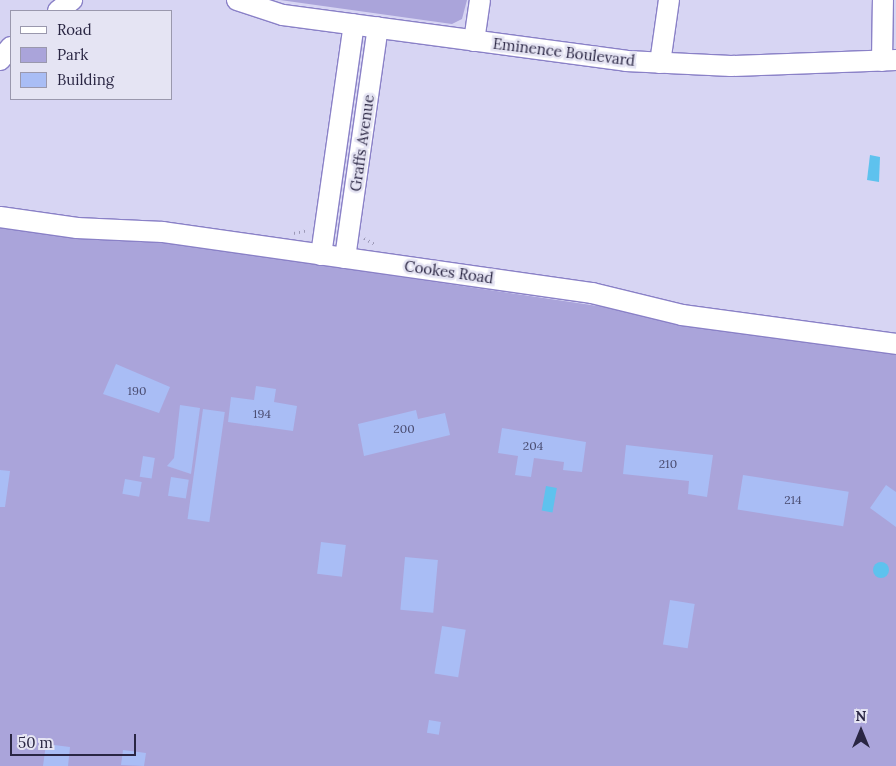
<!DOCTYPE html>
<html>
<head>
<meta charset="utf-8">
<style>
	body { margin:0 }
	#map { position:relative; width:896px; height:766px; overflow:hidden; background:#d7d5f3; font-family:Lora,serif }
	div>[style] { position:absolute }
	.green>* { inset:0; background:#aaa4da }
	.water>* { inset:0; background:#5ec2ee; transform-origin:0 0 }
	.round { border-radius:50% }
	.building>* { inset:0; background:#a9bdf5; transform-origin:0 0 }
	.path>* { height:3px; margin-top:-1.5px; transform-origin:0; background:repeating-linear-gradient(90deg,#9c99b7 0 1px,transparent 0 5px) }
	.roads { filter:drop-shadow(1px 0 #8a81c7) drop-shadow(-1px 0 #8a81c7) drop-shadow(0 1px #8a81c7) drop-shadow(0 -1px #8a81c7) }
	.minor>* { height:20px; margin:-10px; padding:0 10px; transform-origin:10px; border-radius:10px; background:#fff }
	span { translate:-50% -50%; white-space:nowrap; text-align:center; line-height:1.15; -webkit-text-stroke:5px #e5e4f3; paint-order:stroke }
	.number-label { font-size:12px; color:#4a4c70 }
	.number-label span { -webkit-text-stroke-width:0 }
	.street-label { font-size:15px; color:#2a2643 }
	.legend { position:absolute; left:10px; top:10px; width:162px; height:90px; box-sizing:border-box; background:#e5e4f3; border:1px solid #9a98ad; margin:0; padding:6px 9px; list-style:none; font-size:15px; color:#2a2643 }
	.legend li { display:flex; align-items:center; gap:10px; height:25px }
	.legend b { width:25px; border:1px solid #9a98ad }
	.north { position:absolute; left:836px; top:706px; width:50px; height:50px; -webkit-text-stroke:4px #e5e4f3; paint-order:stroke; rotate:0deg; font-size:14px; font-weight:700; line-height:20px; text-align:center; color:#2a2643 }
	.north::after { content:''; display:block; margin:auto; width:18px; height:22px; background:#2a2643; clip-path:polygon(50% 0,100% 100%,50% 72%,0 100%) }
	.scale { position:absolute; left:10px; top:734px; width:126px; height:22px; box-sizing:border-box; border:2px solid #2a2643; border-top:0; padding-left:6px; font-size:15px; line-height:18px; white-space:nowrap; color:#2a2643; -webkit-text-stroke:4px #e5e4f3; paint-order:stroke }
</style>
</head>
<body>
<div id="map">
	<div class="green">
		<div style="clip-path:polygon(280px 0,467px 0,462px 19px,452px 24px)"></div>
		<div style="clip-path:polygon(0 224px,137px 238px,896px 350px,896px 766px,0 766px)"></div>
	</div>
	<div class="water">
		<div style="clip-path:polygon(870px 155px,880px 157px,879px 182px,867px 180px)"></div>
		<div style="left:546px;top:486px;width:11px;height:25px;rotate:10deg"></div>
		<div class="round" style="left:873px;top:562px;width:16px;height:16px"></div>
	</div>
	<div class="building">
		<div style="clip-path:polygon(116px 364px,170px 387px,159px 413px,103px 394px)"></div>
		<div style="clip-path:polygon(256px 386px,276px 389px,274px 402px,297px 406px,293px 431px,228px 422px,231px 397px,254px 400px)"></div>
		<div style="clip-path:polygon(180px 405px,200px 408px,191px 474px,167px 466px,174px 458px)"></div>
		<div style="left:203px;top:409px;width:22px;height:111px;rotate:8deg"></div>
		<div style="clip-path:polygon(416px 410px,418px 419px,445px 413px,450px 435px,364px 456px,358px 424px)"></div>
		<div style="clip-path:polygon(502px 428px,586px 442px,582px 472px,563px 470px,564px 462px,534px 458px,531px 477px,515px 475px,518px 456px,498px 453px)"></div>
		<div style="clip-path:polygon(626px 445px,713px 455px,707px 497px,688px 494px,689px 481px,623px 474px)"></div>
		<div style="left:143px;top:456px;width:12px;height:21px;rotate:9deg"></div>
		<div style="clip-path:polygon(0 470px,10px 471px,5px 507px,0 507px)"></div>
		<div style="left:743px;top:475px;width:107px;height:35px;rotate:9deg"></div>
		<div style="left:171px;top:477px;width:18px;height:19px;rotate:9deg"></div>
		<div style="left:125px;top:479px;width:17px;height:15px;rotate:10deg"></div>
		<div style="clip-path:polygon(886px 485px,896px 492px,896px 527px,870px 508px)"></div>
		<div style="left:321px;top:542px;width:25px;height:32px;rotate:7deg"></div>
		<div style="left:405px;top:557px;width:33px;height:53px;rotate:5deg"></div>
		<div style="left:670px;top:600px;width:25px;height:45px;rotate:9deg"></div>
		<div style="left:442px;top:626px;width:24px;height:48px;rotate:9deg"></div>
		<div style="left:429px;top:720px;width:12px;height:13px;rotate:9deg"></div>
		<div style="clip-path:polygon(46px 744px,70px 747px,68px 766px,43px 766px)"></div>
		<div style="clip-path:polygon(123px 750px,146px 753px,144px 766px,121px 765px)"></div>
	</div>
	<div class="path">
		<div style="left:294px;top:233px;width:14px;rotate:-12deg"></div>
		<div style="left:364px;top:238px;width:13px;rotate:29deg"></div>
	</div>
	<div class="roads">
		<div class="minor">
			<div style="left:237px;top:0;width:48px;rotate:18.1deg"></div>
			<div style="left:283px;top:15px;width:346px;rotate:7.6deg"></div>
			<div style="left:626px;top:61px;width:105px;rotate:2.7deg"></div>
			<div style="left:731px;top:66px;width:165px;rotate:-2.1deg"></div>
			<div style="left:58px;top:11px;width:18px;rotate:-38deg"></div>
			<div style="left:474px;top:41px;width:41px;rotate:-81.7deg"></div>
			<div style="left:0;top:60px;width:17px;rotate:-50deg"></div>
			<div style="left:882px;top:61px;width:61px;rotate:-89.1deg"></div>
			<div style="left:660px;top:63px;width:64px;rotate:-81.9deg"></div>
			<div style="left:0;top:217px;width:78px;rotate:8.1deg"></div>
			<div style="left:77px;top:228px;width:86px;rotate:2.7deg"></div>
			<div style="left:163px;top:232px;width:433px;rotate:8.1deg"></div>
			<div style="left:592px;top:293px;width:93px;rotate:13.7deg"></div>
			<div style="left:682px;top:315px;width:216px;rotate:7.7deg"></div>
			<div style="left:321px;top:255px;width:233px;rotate:-81.9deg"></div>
			<div style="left:345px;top:258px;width:233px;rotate:-81.9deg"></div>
		</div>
	</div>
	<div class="number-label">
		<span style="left:137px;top:391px">190</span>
		<span style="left:262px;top:414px">194</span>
		<span style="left:404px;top:429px">200</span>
		<span style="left:533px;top:446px">204</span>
		<span style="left:668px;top:464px">210</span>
		<span style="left:793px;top:500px">214</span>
	</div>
	<div class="street-label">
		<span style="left:564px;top:52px;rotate:7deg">Eminence Boulevard</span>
		<span style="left:362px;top:143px;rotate:-82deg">Graffs Avenue</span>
		<span style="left:449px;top:272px;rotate:8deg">Cookes Road</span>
	</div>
	<ul class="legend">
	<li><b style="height:6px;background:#fff"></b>Road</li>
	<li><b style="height:14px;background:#aaa4da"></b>Park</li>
	<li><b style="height:14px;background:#a9bdf5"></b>Building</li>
	</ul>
	<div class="north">N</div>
	<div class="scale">50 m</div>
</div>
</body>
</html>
